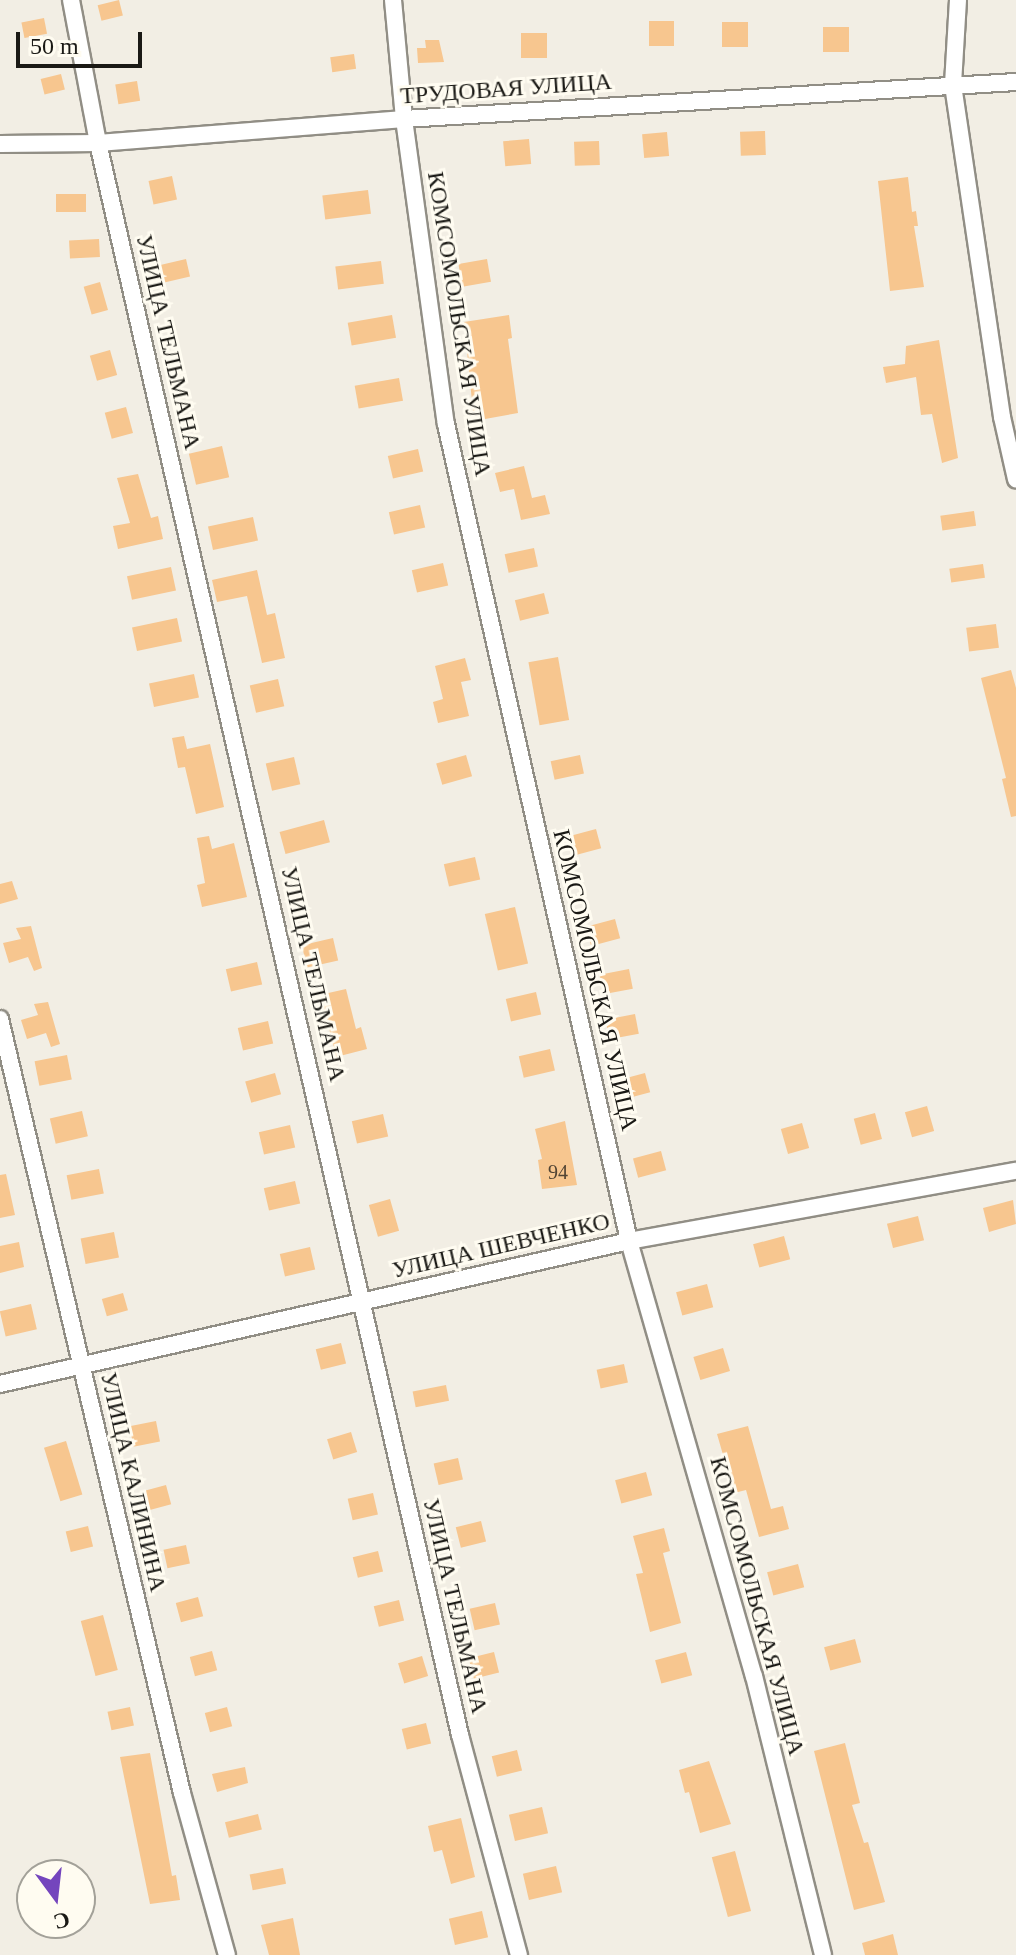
<!DOCTYPE html>
<html>
<head>
<meta charset="utf-8">
<style>
	body { margin:0 }
	#map { position:relative; width:1016px; height:1955px; overflow:hidden; background:#f2eee4; font-family:"Times New Roman",serif }
	div>[style] { position:absolute }
	.building>* { inset:0; background:#f7c68f; transform-origin:0 0 }
	.roads { filter:drop-shadow(2px 0 #918e85) drop-shadow(-2px 0 #918e85) drop-shadow(0 2px #918e85) drop-shadow(0 -2px #918e85) }
	.minor>* { height:16px; margin:-8px; padding:0 8px; transform-origin:8px; border-radius:8px; background:#fff }
	span { translate:-50% -50%; white-space:nowrap; text-align:center; line-height:1.15; -webkit-text-stroke:6px #fffcf1; paint-order:stroke }
	.number-label { font-size:20px; color:#514434 }
	.number-label span { -webkit-text-stroke-width:0 }
	.street-label { font-size:24px; color:#1a1915 }
	.north { position:absolute; left:16px; top:1859px; width:80px; height:80px; box-sizing:border-box; background:#fffcf1; border:2px solid #a3a199; border-radius:50%; rotate:165deg; font-size:22px; font-weight:700; line-height:32px; text-align:center; color:#1a1915 }
	.north::after { content:''; display:block; margin:auto; width:28px; height:36px; background:#7445bd; clip-path:polygon(50% 0,100% 100%,50% 72%,0 100%) }
	.scale { position:absolute; left:16px; top:32px; width:126px; height:36px; box-sizing:border-box; border:4px solid #1a1915; border-top:0; padding-left:10px; font-size:24px; line-height:28px; white-space:nowrap; color:#1a1915; -webkit-text-stroke:6px #fffcf1; paint-order:stroke }
</style>
</head>
<body>
<div id="map">
	<div class="building">
		<div style="left:119px;top:0;width:16px;height:22px;rotate:76deg"></div>
		<div style="left:44px;top:18px;width:16px;height:23px;rotate:79deg"></div>
		<div style="left:649px;top:21px;width:25px;height:25px"></div>
		<div style="left:722px;top:22px;width:26px;height:25px"></div>
		<div style="left:823px;top:27px;width:26px;height:25px"></div>
		<div style="left:521px;top:33px;width:26px;height:25px"></div>
		<div style="clip-path:polygon(425px 40px,439px 40px,444px 62px,418px 63px,417px 48px,426px 48px)"></div>
		<div style="left:354px;top:54px;width:15px;height:24px;rotate:82deg"></div>
		<div style="left:61px;top:74px;width:16px;height:21px;rotate:76deg"></div>
		<div style="left:137px;top:81px;width:20px;height:22px;rotate:81deg"></div>
		<div style="left:765px;top:131px;width:24px;height:25px;rotate:88deg"></div>
		<div style="left:667px;top:132px;width:24px;height:25px;rotate:85deg"></div>
		<div style="left:529px;top:139px;width:25px;height:26px;rotate:85deg"></div>
		<div style="left:599px;top:141px;width:24px;height:25px;rotate:88deg"></div>
		<div style="left:172px;top:176px;width:24px;height:24px;rotate:78deg"></div>
		<div style="clip-path:polygon(908px 177px,912px 212px,916px 211px,918px 226px,914px 226px,924px 287px,890px 291px,878px 181px)"></div>
		<div style="left:368px;top:190px;width:24px;height:46px;rotate:83deg"></div>
		<div style="left:86px;top:194px;width:18px;height:30px;rotate:90deg"></div>
		<div style="left:99px;top:239px;width:18px;height:30px;rotate:87deg"></div>
		<div style="left:186px;top:259px;width:18px;height:34px;rotate:77deg"></div>
		<div style="left:487px;top:259px;width:23px;height:29px;rotate:80deg"></div>
		<div style="left:381px;top:261px;width:23px;height:46px;rotate:83deg"></div>
		<div style="left:100px;top:282px;width:29px;height:17px;rotate:74deg"></div>
		<div style="left:392px;top:315px;width:23px;height:45px;rotate:80deg"></div>
		<div style="clip-path:polygon(509px 315px,512px 338px,508px 339px,518px 413px,474px 421px,464px 322px)"></div>
		<div style="clip-path:polygon(939px 340px,958px 458px,942px 463px,932px 414px,921px 415px,916px 377px,886px 383px,883px 367px,905px 364px,906px 346px)"></div>
		<div style="left:110px;top:350px;width:26px;height:21px;rotate:74deg"></div>
		<div style="left:399px;top:378px;width:23px;height:45px;rotate:80deg"></div>
		<div style="left:126px;top:407px;width:27px;height:22px;rotate:75deg"></div>
		<div style="left:222px;top:446px;width:32px;height:34px;rotate:77deg"></div>
		<div style="left:418px;top:449px;width:23px;height:31px;rotate:77deg"></div>
		<div style="clip-path:polygon(524px 466px,532px 498px,545px 495px,550px 514px,521px 520px,514px 489px,500px 492px,495px 473px)"></div>
		<div style="clip-path:polygon(138px 474px,151px 518px,158px 516px,163px 539px,118px 549px,113px 526px,130px 523px,117px 478px)"></div>
		<div style="left:420px;top:505px;width:23px;height:32px;rotate:77deg"></div>
		<div style="left:974px;top:511px;width:15px;height:34px;rotate:82deg"></div>
		<div style="left:253px;top:517px;width:24px;height:46px;rotate:78deg"></div>
		<div style="left:534px;top:548px;width:19px;height:30px;rotate:78deg"></div>
		<div style="left:443px;top:563px;width:23px;height:32px;rotate:77deg"></div>
		<div style="left:983px;top:564px;width:14px;height:34px;rotate:82deg"></div>
		<div style="left:171px;top:567px;width:24px;height:45px;rotate:78deg"></div>
		<div style="clip-path:polygon(257px 570px,267px 615px,275px 613px,285px 658px,262px 663px,247px 596px,217px 602px,212px 580px)"></div>
		<div style="left:544px;top:593px;width:21px;height:30px;rotate:76deg"></div>
		<div style="left:177px;top:618px;width:24px;height:46px;rotate:78deg"></div>
		<div style="left:996px;top:624px;width:24px;height:30px;rotate:83deg"></div>
		<div style="left:558px;top:657px;width:64px;height:30px;rotate:80deg"></div>
		<div style="clip-path:polygon(465px 658px,471px 680px,461px 682px,469px 716px,438px 723px,433px 702px,443px 699px,435px 666px)"></div>
		<div style="clip-path:polygon(1011px 670px,1016px 688px,1016px 816px,1011px 817px,1002px 779px,1006px 778px,981px 678px)"></div>
		<div style="left:194px;top:674px;width:24px;height:46px;rotate:78deg"></div>
		<div style="left:278px;top:679px;width:28px;height:29px;rotate:77deg"></div>
		<div style="clip-path:polygon(184px 736px,187px 749px,210px 744px,224px 807px,196px 814px,185px 767px,178px 768px,172px 738px)"></div>
		<div style="left:466px;top:755px;width:22px;height:31px;rotate:74deg"></div>
		<div style="left:580px;top:755px;width:19px;height:30px;rotate:78deg"></div>
		<div style="left:294px;top:757px;width:28px;height:29px;rotate:77deg"></div>
		<div style="left:324px;top:820px;width:23px;height:46px;rotate:75deg"></div>
		<div style="left:596px;top:829px;width:20px;height:30px;rotate:75deg"></div>
		<div style="clip-path:polygon(209px 836px,212px 849px,234px 843px,247px 897px,202px 907px,197px 885px,205px 883px,197px 838px)"></div>
		<div style="left:475px;top:857px;width:23px;height:32px;rotate:77deg"></div>
		<div style="clip-path:polygon(12px 881px,18px 899px,0 904px,0 884px)"></div>
		<div style="left:515px;top:907px;width:58px;height:31px;rotate:77deg"></div>
		<div style="left:615px;top:919px;width:20px;height:30px;rotate:75deg"></div>
		<div style="clip-path:polygon(31px 926px,42px 968px,34px 971px,28px 957px,9px 963px,3px 943px,21px 939px,16px 928px)"></div>
		<div style="left:333px;top:938px;width:23px;height:32px;rotate:77deg"></div>
		<div style="left:257px;top:962px;width:23px;height:32px;rotate:77deg"></div>
		<div style="left:629px;top:969px;width:20px;height:30px;rotate:79deg"></div>
		<div style="clip-path:polygon(346px 989px,356px 1029px,361px 1027px,367px 1049px,336px 1057px,326px 1016px,320px 1018px,315px 996px)"></div>
		<div style="left:536px;top:992px;width:23px;height:31px;rotate:77deg"></div>
		<div style="clip-path:polygon(48px 1002px,60px 1044px,51px 1047px,46px 1033px,27px 1039px,21px 1020px,38px 1015px,34px 1004px)"></div>
		<div style="left:635px;top:1014px;width:20px;height:30px;rotate:79deg"></div>
		<div style="left:268px;top:1021px;width:23px;height:31px;rotate:77deg"></div>
		<div style="left:550px;top:1049px;width:22px;height:32px;rotate:77deg"></div>
		<div style="left:67px;top:1055px;width:25px;height:33px;rotate:79deg"></div>
		<div style="left:275px;top:1073px;width:22px;height:31px;rotate:74deg"></div>
		<div style="left:645px;top:1073px;width:20px;height:30px;rotate:75deg"></div>
		<div style="left:927px;top:1106px;width:26px;height:23px;rotate:74deg"></div>
		<div style="left:82px;top:1111px;width:26px;height:33px;rotate:77deg"></div>
		<div style="left:875px;top:1113px;width:27px;height:22px;rotate:75deg"></div>
		<div style="left:383px;top:1114px;width:23px;height:32px;rotate:77deg"></div>
		<div style="clip-path:polygon(565px 1121px,577px 1185px,542px 1189px,538px 1160px,542px 1159px,535px 1129px)"></div>
		<div style="left:802px;top:1123px;width:26px;height:22px;rotate:74deg"></div>
		<div style="left:290px;top:1125px;width:23px;height:32px;rotate:77deg"></div>
		<div style="left:661px;top:1151px;width:20px;height:29px;rotate:75deg"></div>
		<div style="left:99px;top:1169px;width:25px;height:33px;rotate:79deg"></div>
		<div style="clip-path:polygon(6px 1174px,15px 1215px,0 1218px,0 1175px)"></div>
		<div style="left:295px;top:1181px;width:23px;height:32px;rotate:77deg"></div>
		<div style="left:390px;top:1199px;width:33px;height:22px;rotate:74deg"></div>
		<div style="clip-path:polygon(1013px 1200px,1016px 1224px,989px 1232px,983px 1208px)"></div>
		<div style="left:918px;top:1216px;width:25px;height:32px;rotate:76deg"></div>
		<div style="left:114px;top:1232px;width:26px;height:34px;rotate:79deg"></div>
		<div style="left:784px;top:1236px;width:24px;height:32px;rotate:75deg"></div>
		<div style="clip-path:polygon(19px 1242px,24px 1267px,0 1273px,0 1246px)"></div>
		<div style="left:310px;top:1247px;width:23px;height:31px;rotate:77deg"></div>
		<div style="left:707px;top:1284px;width:24px;height:32px;rotate:75deg"></div>
		<div style="left:123px;top:1293px;width:18px;height:22px;rotate:74deg"></div>
		<div style="left:31px;top:1304px;width:26px;height:32px;rotate:77deg"></div>
		<div style="left:341px;top:1343px;width:21px;height:26px;rotate:76deg"></div>
		<div style="left:723px;top:1348px;width:24px;height:31px;rotate:73deg"></div>
		<div style="left:624px;top:1364px;width:19px;height:28px;rotate:78deg"></div>
		<div style="left:446px;top:1385px;width:16px;height:34px;rotate:79deg"></div>
		<div style="left:156px;top:1421px;width:21px;height:27px;rotate:79deg"></div>
		<div style="clip-path:polygon(748px 1426px,771px 1509px,783px 1506px,789px 1529px,759px 1537px,746px 1490px,734px 1493px,717px 1434px)"></div>
		<div style="left:351px;top:1432px;width:21px;height:25px;rotate:73deg"></div>
		<div style="left:66px;top:1441px;width:56px;height:23px;rotate:73deg"></div>
		<div style="left:458px;top:1458px;width:22px;height:25px;rotate:77deg"></div>
		<div style="left:646px;top:1472px;width:24px;height:32px;rotate:75deg"></div>
		<div style="left:166px;top:1485px;width:20px;height:23px;rotate:75deg"></div>
		<div style="left:373px;top:1493px;width:22px;height:26px;rotate:77deg"></div>
		<div style="left:481px;top:1521px;width:21px;height:26px;rotate:76deg"></div>
		<div style="left:88px;top:1526px;width:21px;height:23px;rotate:76deg"></div>
		<div style="clip-path:polygon(664px 1528px,670px 1551px,663px 1553px,681px 1623px,650px 1632px,636px 1574px,643px 1573px,633px 1536px)"></div>
		<div style="left:186px;top:1545px;width:19px;height:23px;rotate:78deg"></div>
		<div style="left:378px;top:1551px;width:21px;height:26px;rotate:76deg"></div>
		<div style="left:798px;top:1564px;width:24px;height:32px;rotate:75deg"></div>
		<div style="left:198px;top:1597px;width:20px;height:23px;rotate:75deg"></div>
		<div style="left:399px;top:1600px;width:21px;height:26px;rotate:76deg"></div>
		<div style="left:495px;top:1603px;width:22px;height:26px;rotate:77deg"></div>
		<div style="left:103px;top:1615px;width:57px;height:23px;rotate:75deg"></div>
		<div style="left:855px;top:1639px;width:24px;height:32px;rotate:75deg"></div>
		<div style="left:212px;top:1651px;width:20px;height:23px;rotate:75deg"></div>
		<div style="left:494px;top:1652px;width:21px;height:26px;rotate:76deg"></div>
		<div style="left:686px;top:1652px;width:24px;height:32px;rotate:75deg"></div>
		<div style="left:422px;top:1656px;width:21px;height:25px;rotate:73deg"></div>
		<div style="left:130px;top:1707px;width:19px;height:23px;rotate:78deg"></div>
		<div style="left:227px;top:1707px;width:20px;height:23px;rotate:75deg"></div>
		<div style="left:426px;top:1723px;width:21px;height:25px;rotate:76deg"></div>
		<div style="clip-path:polygon(845px 1743px,860px 1803px,852px 1805px,864px 1843px,868px 1842px,885px 1902px,854px 1910px,814px 1751px)"></div>
		<div style="left:517px;top:1750px;width:21px;height:26px;rotate:76deg"></div>
		<div style="clip-path:polygon(150px 1753px,172px 1876px,176px 1875px,180px 1900px,150px 1904px,120px 1757px)"></div>
		<div style="clip-path:polygon(709px 1761px,731px 1824px,700px 1833px,689px 1792px,685px 1793px,679px 1770px)"></div>
		<div style="clip-path:polygon(245px 1767px,248px 1783px,217px 1792px,212px 1774px)"></div>
		<div style="left:542px;top:1807px;width:27px;height:34px;rotate:77deg"></div>
		<div style="left:258px;top:1814px;width:16px;height:34px;rotate:76deg"></div>
		<div style="clip-path:polygon(461px 1818px,475px 1877px,451px 1884px,442px 1850px,434px 1852px,428px 1826px)"></div>
		<div style="left:735px;top:1851px;width:62px;height:24px;rotate:75deg"></div>
		<div style="left:556px;top:1866px;width:27px;height:34px;rotate:77deg"></div>
		<div style="left:283px;top:1868px;width:16px;height:34px;rotate:79deg"></div>
		<div style="left:482px;top:1911px;width:27px;height:34px;rotate:77deg"></div>
		<div style="clip-path:polygon(293px 1918px,300px 1955px,269px 1955px,261px 1925px)"></div>
		<div style="clip-path:polygon(893px 1934px,898px 1955px,865px 1955px,862px 1943px)"></div>
	</div>
	<div class="roads">
		<div class="minor">
			<div style="left:71px;top:0;width:146px;rotate:79.3deg"></div>
			<div style="left:98px;top:143px;width:1633px;rotate:77.19deg"></div>
			<div style="left:460px;top:1735px;width:228px;rotate:75deg"></div>
			<div style="left:393px;top:0;width:120px;rotate:84.7deg"></div>
			<div style="left:404px;top:119px;width:308px;rotate:82.2deg"></div>
			<div style="left:446px;top:424px;width:837px;rotate:77.37deg"></div>
			<div style="left:629px;top:1241px;width:453px;rotate:74deg"></div>
			<div style="left:754px;top:1676px;width:287px;rotate:76.1deg"></div>
			<div style="left:958px;top:0;width:85px;rotate:93.4deg"></div>
			<div style="left:953px;top:85px;width:336px;rotate:81.6deg"></div>
			<div style="left:1002px;top:417px;width:64px;rotate:77.3deg"></div>
			<div style="left:0;top:144px;width:98px;rotate:-0.6deg"></div>
			<div style="left:98px;top:143px;width:307px;rotate:-4.5deg"></div>
			<div style="left:404px;top:119px;width:613px;rotate:-3.46deg"></div>
			<div style="left:0;top:1019px;width:795px;rotate:76.77deg"></div>
			<div style="left:182px;top:1793px;width:168px;rotate:74.5deg"></div>
			<div style="left:0;top:1384px;width:645px;rotate:-12.81deg"></div>
			<div style="left:629px;top:1241px;width:393px;rotate:-10.3deg"></div>
		</div>
	</div>
	<div class="number-label">
		<span style="left:558px;top:1172px">94</span>
	</div>
	<div class="street-label">
		<span style="left:506px;top:89px;rotate:-4deg">ТРУДОВАЯ УЛИЦА</span>
		<span style="left:459px;top:324px;rotate:81deg">КОМСОМОЛЬСКАЯ УЛИЦА</span>
		<span style="left:168px;top:342px;rotate:77deg">УЛИЦА ТЕЛЬМАНА</span>
		<span style="left:313px;top:974px;rotate:77deg">УЛИЦА ТЕЛЬМАНА</span>
		<span style="left:595px;top:980px;rotate:77deg">КОМСОМОЛЬСКАЯ УЛИЦА</span>
		<span style="left:501px;top:1246px;rotate:-13deg">УЛИЦА ШЕВЧЕНКО</span>
		<span style="left:133px;top:1482px;rotate:77deg">УЛИЦА КАЛИНИНА</span>
		<span style="left:455px;top:1606px;rotate:77deg">УЛИЦА ТЕЛЬМАНА</span>
		<span style="left:757px;top:1606px;rotate:75deg">КОМСОМОЛЬСКАЯ УЛИЦА</span>
	</div>
	<div class="north">С</div>
	<div class="scale">50 m</div>
</div>
</body>
</html>
